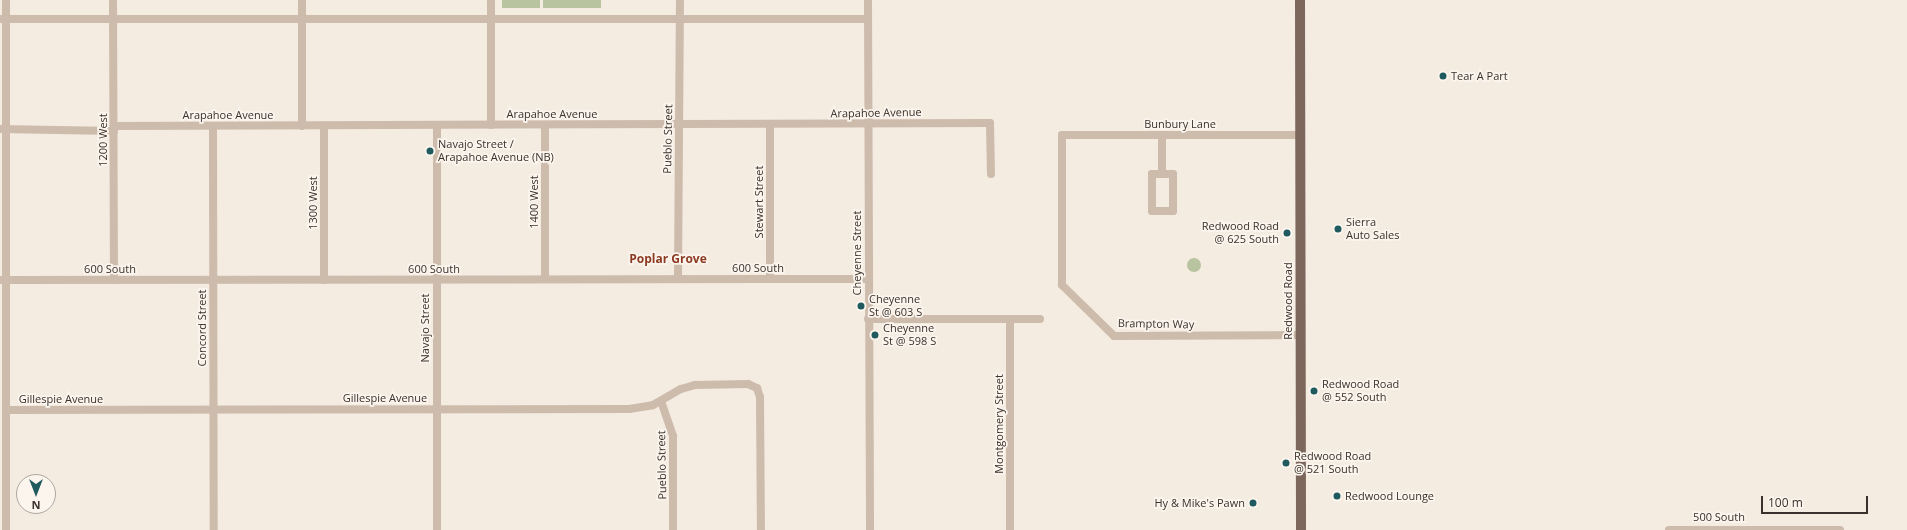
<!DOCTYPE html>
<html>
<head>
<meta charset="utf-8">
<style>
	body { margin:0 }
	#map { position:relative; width:1907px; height:530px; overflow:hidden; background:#f4ebe1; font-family:"Open Sans",sans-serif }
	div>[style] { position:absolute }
	.green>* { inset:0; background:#b8c4a0; transform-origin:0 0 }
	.round { border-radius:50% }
	.street>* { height:8px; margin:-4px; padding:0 4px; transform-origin:4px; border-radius:4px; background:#cdbbac }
	.primary>* { height:10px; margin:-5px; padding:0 5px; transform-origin:5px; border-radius:5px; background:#7d675c }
	.dots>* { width:11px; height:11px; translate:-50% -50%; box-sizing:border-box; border:2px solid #fbf5ee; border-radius:50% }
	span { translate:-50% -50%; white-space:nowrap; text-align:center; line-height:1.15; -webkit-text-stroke:3.5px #fbf5ee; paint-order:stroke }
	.poi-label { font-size:11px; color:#3b302b }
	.left { translate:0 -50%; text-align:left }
	.right { translate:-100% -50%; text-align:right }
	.street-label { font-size:11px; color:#3b302b }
	.neighbourhood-label { font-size:12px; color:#8c3b22; font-weight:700 }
	.north { position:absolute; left:16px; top:474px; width:40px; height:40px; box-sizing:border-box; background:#fbf5ee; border:1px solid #aea6a0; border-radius:50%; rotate:180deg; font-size:11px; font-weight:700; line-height:16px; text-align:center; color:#3b302b }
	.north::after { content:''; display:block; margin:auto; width:14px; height:18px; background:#1f5a5e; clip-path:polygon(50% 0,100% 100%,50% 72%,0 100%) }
	.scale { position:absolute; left:1761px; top:496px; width:107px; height:18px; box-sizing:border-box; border:2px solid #3b302b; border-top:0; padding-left:5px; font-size:12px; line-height:14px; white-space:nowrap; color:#3b302b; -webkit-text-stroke:3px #fbf5ee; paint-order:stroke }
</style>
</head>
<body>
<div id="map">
	<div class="green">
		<div style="left:502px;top:0;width:38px;height:8px"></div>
		<div style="left:543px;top:0;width:58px;height:8px"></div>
		<div class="round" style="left:1187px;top:258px;width:14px;height:14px"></div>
	</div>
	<div class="street">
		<div style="left:6px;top:0;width:530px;rotate:90deg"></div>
		<div style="left:113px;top:0;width:280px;rotate:89.8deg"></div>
		<div style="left:302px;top:0;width:126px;rotate:90deg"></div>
		<div style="left:491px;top:0;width:125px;rotate:90deg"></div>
		<div style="left:868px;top:0;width:530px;rotate:89.78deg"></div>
		<div style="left:0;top:19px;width:868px"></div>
		<div style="left:437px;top:125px;width:405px;rotate:90deg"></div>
		<div style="left:545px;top:125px;width:154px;rotate:90deg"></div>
		<div style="left:114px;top:126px;width:876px;rotate:-0.2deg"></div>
		<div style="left:990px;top:123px;width:51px;rotate:88.9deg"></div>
		<div style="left:213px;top:126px;width:404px;rotate:89.9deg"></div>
		<div style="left:324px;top:126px;width:154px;rotate:90deg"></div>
		<div style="left:0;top:129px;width:114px;rotate:1deg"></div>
		<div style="left:1162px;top:135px;width:39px;rotate:90deg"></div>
		<div style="left:1162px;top:174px;width:11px"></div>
		<div style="left:1173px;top:174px;width:37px;rotate:90deg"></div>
		<div style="left:1173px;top:211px;width:21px;rotate:180deg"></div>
		<div style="left:1152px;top:211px;width:37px;rotate:-90deg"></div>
		<div style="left:1152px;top:174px;width:10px"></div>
		<div style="left:1299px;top:135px;width:237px;rotate:180deg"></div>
		<div style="left:1062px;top:135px;width:150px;rotate:90deg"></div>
		<div style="left:1062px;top:285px;width:73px;rotate:44.4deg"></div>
		<div style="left:1114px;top:336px;width:186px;rotate:-0.3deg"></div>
		<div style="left:678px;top:279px;width:279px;rotate:-89.6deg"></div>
		<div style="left:770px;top:279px;width:154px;rotate:-90deg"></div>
		<div style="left:0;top:280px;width:868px;rotate:-0.07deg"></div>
		<div style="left:868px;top:319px;width:172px"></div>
		<div style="left:1010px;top:319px;width:211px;rotate:90deg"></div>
		<div style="left:661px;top:401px;width:37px;rotate:71deg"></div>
		<div style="left:673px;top:436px;width:94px;rotate:90deg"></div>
		<div style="left:6px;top:410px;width:623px;rotate:-0.09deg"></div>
		<div style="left:629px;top:409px;width:24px;rotate:-9deg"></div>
		<div style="left:653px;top:405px;width:32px;rotate:-30deg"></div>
		<div style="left:681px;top:389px;width:15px;rotate:-16deg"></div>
		<div style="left:695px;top:385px;width:53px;rotate:-1.1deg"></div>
		<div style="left:748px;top:384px;width:10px;rotate:24deg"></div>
		<div style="left:757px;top:388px;width:9px;rotate:72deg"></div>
		<div style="left:760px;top:397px;width:133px;rotate:89.6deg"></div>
		<div style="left:1669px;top:530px;width:171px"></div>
	</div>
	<div class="primary">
		<div style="left:1300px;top:0;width:530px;rotate:89.89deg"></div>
	</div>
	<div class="dots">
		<div style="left:1443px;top:76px;background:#1f5a5e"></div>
		<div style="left:430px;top:151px;background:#1f5a5e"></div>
		<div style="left:1338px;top:229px;background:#1f5a5e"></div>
		<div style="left:1287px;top:233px;background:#1f5a5e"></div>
		<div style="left:861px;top:306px;background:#1f5a5e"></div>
		<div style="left:875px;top:335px;background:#1f5a5e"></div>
		<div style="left:1314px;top:391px;background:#1f5a5e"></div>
		<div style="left:1286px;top:463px;background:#1f5a5e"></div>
		<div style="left:1337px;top:496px;background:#1f5a5e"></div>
		<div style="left:1253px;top:503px;background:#1f5a5e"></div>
	</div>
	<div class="poi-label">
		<span class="left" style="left:1451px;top:76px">Tear A Part</span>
		<span class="left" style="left:438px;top:151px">Navajo Street /<br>Arapahoe Avenue (NB)</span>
		<span class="left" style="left:1346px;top:229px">Sierra<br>Auto Sales</span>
		<span class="right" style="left:1279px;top:233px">Redwood Road<br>@ 625 South</span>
		<span class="left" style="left:869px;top:306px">Cheyenne<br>St @ 603 S</span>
		<span class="left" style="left:883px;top:335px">Cheyenne<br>St @ 598 S</span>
		<span class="left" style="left:1322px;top:391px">Redwood Road<br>@ 552 South</span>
		<span class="left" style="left:1294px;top:463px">Redwood Road<br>@ 521 South</span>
		<span class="left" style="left:1345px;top:496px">Redwood Lounge</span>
		<span class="right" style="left:1245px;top:503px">Hy &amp; Mike's Pawn</span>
	</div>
	<div class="street-label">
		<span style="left:876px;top:113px;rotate:-1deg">Arapahoe Avenue</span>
		<span style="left:552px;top:114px">Arapahoe Avenue</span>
		<span style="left:228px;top:115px">Arapahoe Avenue</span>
		<span style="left:1180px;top:124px">Bunbury Lane</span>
		<span style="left:668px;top:139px;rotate:-89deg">Pueblo Street</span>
		<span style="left:103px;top:140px;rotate:-90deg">1200 West</span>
		<span style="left:534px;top:202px;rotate:-90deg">1400 West</span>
		<span style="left:759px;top:202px;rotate:-90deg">Stewart Street</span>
		<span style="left:313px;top:203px;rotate:-90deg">1300 West</span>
		<span style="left:857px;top:253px;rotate:-90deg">Cheyenne Street</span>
		<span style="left:758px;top:268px">600 South</span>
		<span style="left:110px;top:269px">600 South</span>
		<span style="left:434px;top:269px">600 South</span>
		<span style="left:1288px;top:301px;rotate:-90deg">Redwood Road</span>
		<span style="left:1156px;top:324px;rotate:1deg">Brampton Way</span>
		<span style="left:202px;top:328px;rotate:-90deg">Concord Street</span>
		<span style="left:425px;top:328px;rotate:-90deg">Navajo Street</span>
		<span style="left:385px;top:398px">Gillespie Avenue</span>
		<span style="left:61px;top:399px">Gillespie Avenue</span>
		<span style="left:999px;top:424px;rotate:-90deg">Montgomery Street</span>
		<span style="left:662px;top:465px;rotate:-91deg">Pueblo Street</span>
		<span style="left:1719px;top:517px">500 South</span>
	</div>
	<div class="neighbourhood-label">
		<span style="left:668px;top:259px">Poplar Grove</span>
	</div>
	<div class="north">N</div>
	<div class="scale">100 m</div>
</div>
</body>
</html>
